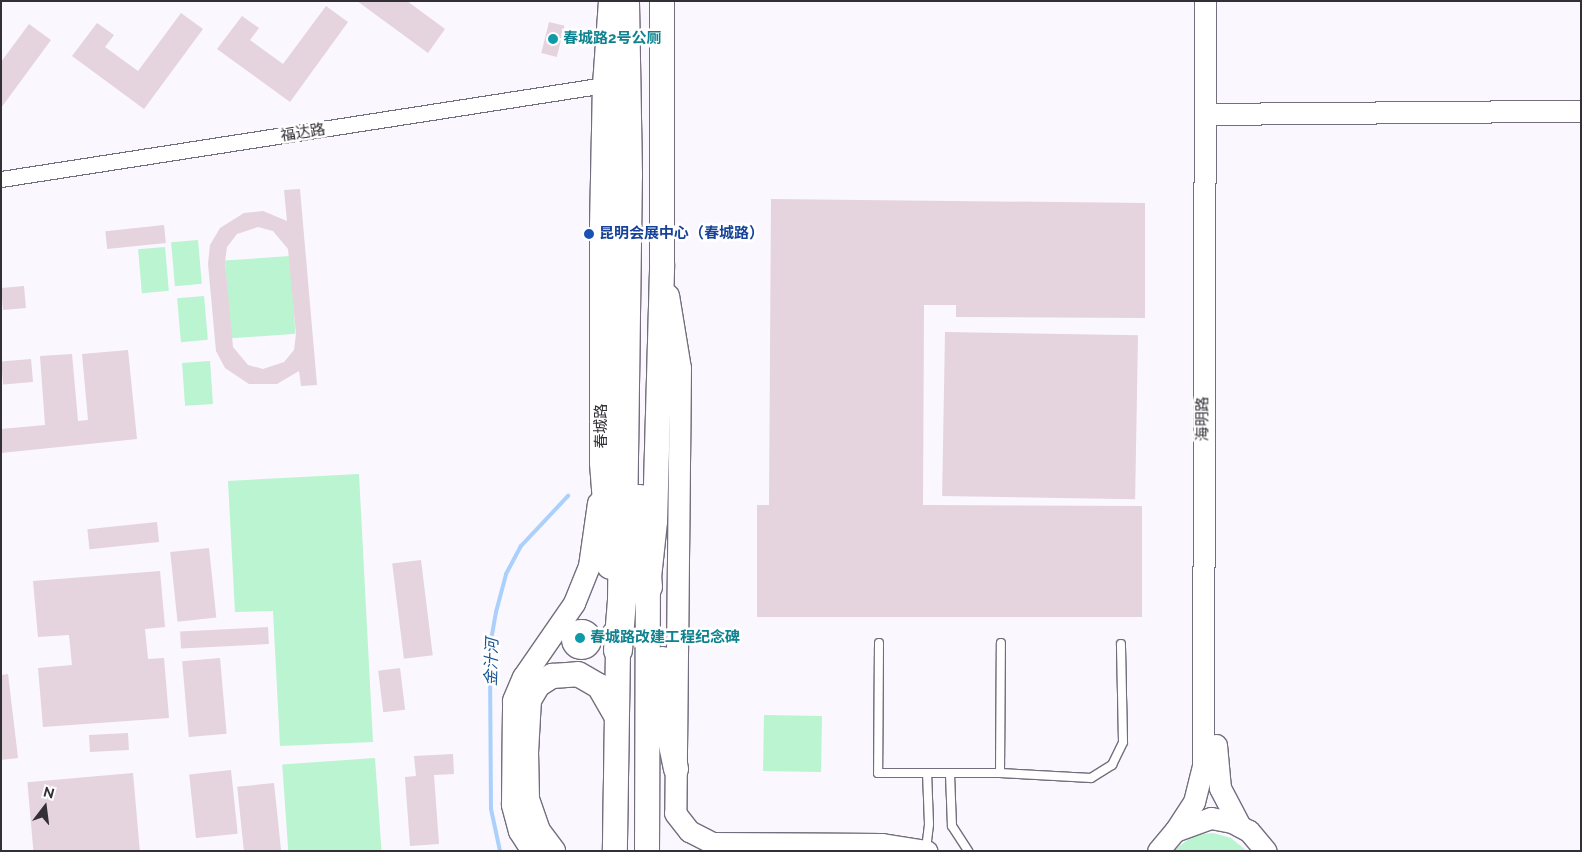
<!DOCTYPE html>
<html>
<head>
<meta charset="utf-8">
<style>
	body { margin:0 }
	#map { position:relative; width:1582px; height:852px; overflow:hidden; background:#faf7ff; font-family:Raleway,"Noto Sans SC",sans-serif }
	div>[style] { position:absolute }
	.green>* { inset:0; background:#baf4d0; transform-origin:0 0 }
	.stream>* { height:4px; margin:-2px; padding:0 2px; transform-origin:2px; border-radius:2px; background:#acd0fc }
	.building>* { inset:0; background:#e5d3de; transform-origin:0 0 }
	.roads { filter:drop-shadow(1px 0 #736e7d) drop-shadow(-1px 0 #736e7d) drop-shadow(0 1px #736e7d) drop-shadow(0 -1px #736e7d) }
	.lane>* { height:8px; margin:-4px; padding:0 4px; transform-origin:4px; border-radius:4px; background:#fff }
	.street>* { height:15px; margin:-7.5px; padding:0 7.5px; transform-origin:7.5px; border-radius:7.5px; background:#fff }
	.street>.ring { margin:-7.5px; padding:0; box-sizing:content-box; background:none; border:15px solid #fff; border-radius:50% }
	.secondary>* { height:21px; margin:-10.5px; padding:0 10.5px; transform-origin:10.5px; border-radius:10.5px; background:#fff }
	.primary>* { height:24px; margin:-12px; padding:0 12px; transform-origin:12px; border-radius:12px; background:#fff }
	.highway>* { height:28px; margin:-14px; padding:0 14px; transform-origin:14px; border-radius:14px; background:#fff }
	.dots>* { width:14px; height:14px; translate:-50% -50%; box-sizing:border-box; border:2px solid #fff; border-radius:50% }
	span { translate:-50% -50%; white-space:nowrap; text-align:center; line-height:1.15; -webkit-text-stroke:5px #fff; paint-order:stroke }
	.culture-label { font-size:15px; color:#0d838f; font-weight:700 }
	.left { translate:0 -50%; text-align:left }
	.street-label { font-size:15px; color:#322f36 }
	.transit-label { font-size:15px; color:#164399; font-weight:700 }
	.water-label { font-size:16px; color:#175494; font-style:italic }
	.frame { position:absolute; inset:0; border:2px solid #322f36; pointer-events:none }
	.north { position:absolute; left:20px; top:782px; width:50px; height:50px; -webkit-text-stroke:4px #fff; paint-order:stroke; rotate:15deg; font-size:14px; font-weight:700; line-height:20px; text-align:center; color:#322f36 }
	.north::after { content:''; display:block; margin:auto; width:18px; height:22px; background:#322f36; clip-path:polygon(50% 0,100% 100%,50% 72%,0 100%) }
</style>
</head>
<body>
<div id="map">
	<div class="green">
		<div style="left:198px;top:240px;width:44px;height:27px;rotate:85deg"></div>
		<div style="left:165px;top:247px;width:44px;height:27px;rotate:85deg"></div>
		<div style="left:290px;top:256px;width:78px;height:65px;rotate:86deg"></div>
		<div style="left:204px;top:296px;width:44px;height:27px;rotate:85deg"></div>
		<div style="left:210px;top:361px;width:43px;height:28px;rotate:86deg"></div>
		<div style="clip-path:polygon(359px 474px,373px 742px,280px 746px,273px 611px,235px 612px,228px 481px)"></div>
		<div style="left:764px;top:715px;width:58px;height:56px;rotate:1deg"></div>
		<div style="left:375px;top:758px;width:93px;height:93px;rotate:86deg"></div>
		<div style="clip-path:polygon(1213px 833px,1231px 838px,1247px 851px,1173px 851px,1194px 835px)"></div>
	</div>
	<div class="stream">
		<div style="left:500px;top:851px;width:43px;rotate:-102.1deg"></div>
		<div style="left:491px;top:809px;width:163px;rotate:-90.4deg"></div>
		<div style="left:490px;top:646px;width:35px;rotate:-80deg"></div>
		<div style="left:496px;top:612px;width:39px;rotate:-75deg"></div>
		<div style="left:506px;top:574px;width:32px;rotate:-62deg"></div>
		<div style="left:521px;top:546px;width:69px;rotate:-46.8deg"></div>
	</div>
	<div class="building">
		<div style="clip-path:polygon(357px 1px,407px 1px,445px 29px,428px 53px)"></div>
		<div style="clip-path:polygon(326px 6px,348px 22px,290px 102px,217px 49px,242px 16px,259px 28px,250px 40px,283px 64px)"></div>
		<div style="clip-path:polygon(181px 13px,203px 29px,144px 109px,72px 56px,97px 23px,114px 35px,105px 47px,138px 71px)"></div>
		<div style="left:549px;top:22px;width:16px;height:32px;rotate:14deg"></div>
		<div style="clip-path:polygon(29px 24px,51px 40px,1px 108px,1px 62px)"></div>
		<div style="clip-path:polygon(evenodd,300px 189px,317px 385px,301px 386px,299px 371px,277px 384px,249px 384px,225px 368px,216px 351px,208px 264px,210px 245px,220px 228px,244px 213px,263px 211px,287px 221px,284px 190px,300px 189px,258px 227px,273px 231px,288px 249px,296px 334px,294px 350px,284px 362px,263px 369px,248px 365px,233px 347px,225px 262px,227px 247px,237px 234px,258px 227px)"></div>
		<div style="clip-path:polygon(771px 199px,1145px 203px,1145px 318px,956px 317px,956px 305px,924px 305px,923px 505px,1142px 506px,1142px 617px,757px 617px,757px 505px,769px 505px)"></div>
		<div style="left:164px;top:225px;width:18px;height:59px;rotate:84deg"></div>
		<div style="left:24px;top:286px;width:22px;height:23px;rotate:85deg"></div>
		<div style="left:945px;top:332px;width:193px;height:164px;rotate:1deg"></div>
		<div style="clip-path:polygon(128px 350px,137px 439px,1px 453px,1px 429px,45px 425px,40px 356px,72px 354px,78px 421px,88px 420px,82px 354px)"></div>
		<div style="left:31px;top:359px;width:23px;height:30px;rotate:85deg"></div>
		<div style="left:157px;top:522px;width:20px;height:70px;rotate:84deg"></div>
		<div style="left:209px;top:548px;width:70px;height:39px;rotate:84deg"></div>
		<div style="left:421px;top:560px;width:96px;height:29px;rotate:83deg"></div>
		<div style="clip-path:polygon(160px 571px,165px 627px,145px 629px,148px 659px,164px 658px,169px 718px,43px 727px,38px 668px,72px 665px,69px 635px,38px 637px,33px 581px)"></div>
		<div style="left:268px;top:627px;width:17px;height:88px;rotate:87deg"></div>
		<div style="left:220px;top:658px;width:76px;height:38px;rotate:85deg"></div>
		<div style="left:400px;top:668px;width:42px;height:22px;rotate:83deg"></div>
		<div style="clip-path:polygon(8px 674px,18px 758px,1px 760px,1px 675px)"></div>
		<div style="left:128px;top:733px;width:17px;height:39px;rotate:87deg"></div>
		<div style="clip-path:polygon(453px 754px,454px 774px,434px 775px,439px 844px,410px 846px,405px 777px,416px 776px,414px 756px)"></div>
		<div style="left:231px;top:770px;width:64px;height:42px;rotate:84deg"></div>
		<div style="left:133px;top:773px;width:78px;height:106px;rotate:85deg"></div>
		<div style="left:274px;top:783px;width:68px;height:37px;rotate:84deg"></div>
	</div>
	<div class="roads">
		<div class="lane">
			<div style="left:879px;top:643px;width:130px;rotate:90.4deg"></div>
			<div style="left:878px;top:773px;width:122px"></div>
			<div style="left:1000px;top:773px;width:91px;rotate:3.1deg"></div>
			<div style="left:1091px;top:778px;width:25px;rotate:-32deg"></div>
			<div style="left:1112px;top:765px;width:25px;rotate:-64deg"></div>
			<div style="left:1123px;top:742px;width:98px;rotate:-91.2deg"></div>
			<div style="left:1000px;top:773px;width:130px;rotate:-89.6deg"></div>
			<div style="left:950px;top:774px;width:52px;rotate:87.8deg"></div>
			<div style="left:952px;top:826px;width:30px;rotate:57deg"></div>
			<div style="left:926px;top:849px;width:25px;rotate:-83deg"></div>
			<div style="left:929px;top:824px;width:51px;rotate:-92.2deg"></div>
		</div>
		<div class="street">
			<div style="left:1px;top:179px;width:611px;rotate:-8.85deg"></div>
			<div class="ring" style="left:569px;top:627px;width:9px;height:9px"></div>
		</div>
		<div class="secondary">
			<div style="left:1205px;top:114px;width:376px;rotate:-0.5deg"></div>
			<div style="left:668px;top:295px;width:74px;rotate:80.7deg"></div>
			<div style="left:680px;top:368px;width:445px;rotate:90.6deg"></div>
			<div style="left:675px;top:813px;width:23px;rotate:52deg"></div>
			<div style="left:689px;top:831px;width:27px;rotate:27deg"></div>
			<div style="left:713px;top:843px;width:169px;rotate:0.3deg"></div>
			<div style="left:882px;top:844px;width:45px;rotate:9deg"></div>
			<div style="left:1216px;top:745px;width:43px;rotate:84.7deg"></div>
			<div style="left:1220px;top:788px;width:43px;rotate:62.2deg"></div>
			<div style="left:1175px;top:831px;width:35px;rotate:-57deg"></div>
			<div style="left:1194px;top:802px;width:38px;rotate:-76deg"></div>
			<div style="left:1203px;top:765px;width:764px;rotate:-89.85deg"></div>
			<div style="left:532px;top:851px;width:24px;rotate:-123deg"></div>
			<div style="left:519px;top:831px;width:28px;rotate:-105deg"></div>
			<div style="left:512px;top:804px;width:104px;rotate:-89.4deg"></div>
			<div style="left:513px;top:700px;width:25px;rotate:-67deg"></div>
			<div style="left:523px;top:677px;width:90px;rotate:-55.4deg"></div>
			<div style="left:574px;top:603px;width:40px;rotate:-68deg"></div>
			<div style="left:589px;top:566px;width:64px;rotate:-81.9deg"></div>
			<div style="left:1158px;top:851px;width:26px;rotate:-50deg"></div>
			<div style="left:1175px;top:831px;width:38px;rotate:-20deg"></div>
			<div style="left:1211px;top:818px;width:21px;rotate:11deg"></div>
			<div style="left:1232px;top:822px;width:19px;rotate:28deg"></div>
			<div style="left:1249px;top:831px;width:26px;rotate:50deg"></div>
		</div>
		<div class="primary">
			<div style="left:610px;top:567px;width:104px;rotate:-94.4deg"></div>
			<div style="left:602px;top:463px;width:237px;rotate:-90deg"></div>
			<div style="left:602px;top:226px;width:141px;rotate:-88.8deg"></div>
			<div style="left:605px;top:85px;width:84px;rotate:-85.9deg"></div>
			<div style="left:615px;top:633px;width:17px;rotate:80deg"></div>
			<div style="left:618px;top:650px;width:201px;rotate:90.9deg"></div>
			<div style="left:663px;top:659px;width:62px;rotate:87.2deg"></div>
			<div style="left:666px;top:721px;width:49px;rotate:78.2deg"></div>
			<div style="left:553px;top:851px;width:25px;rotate:-127deg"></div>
			<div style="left:538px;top:831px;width:34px;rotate:-109deg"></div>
			<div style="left:527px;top:799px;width:46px;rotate:-91.2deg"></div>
			<div style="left:526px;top:753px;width:53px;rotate:-86.8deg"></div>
			<div style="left:529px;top:700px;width:17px;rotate:-59deg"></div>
			<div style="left:538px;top:685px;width:17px;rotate:-33deg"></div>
			<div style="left:552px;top:676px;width:26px;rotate:-4deg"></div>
			<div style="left:578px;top:674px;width:24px;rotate:30deg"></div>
			<div style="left:599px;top:686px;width:34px;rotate:60deg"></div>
			<div style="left:647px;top:851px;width:264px;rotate:-89.8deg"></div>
			<div style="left:648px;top:587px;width:66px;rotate:-83.9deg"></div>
			<div style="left:655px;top:521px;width:256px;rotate:-88.4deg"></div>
			<div style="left:662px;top:265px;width:264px;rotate:-90deg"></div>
		</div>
		<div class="highway">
			<div style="left:640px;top:499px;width:88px;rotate:84.8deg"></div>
			<div style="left:618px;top:650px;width:50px;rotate:-85.4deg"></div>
			<div style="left:622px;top:600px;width:425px;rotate:-89.2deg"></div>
			<div style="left:628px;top:175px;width:174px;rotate:-91deg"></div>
		</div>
	</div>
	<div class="dots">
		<div style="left:553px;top:39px;background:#0f9aa8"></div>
		<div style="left:589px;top:234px;background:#1a4fb4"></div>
		<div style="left:580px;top:638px;background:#0f9aa8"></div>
	</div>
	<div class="culture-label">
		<span class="left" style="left:563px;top:39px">春城路2号公厕</span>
		<span class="left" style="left:590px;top:638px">春城路改建工程纪念碑</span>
	</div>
	<div class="street-label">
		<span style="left:303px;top:133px;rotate:-9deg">福达路</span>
		<span style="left:1203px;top:419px;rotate:-90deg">海明路</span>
		<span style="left:602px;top:426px;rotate:-90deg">春城路</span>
	</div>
	<div class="transit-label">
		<span class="left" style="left:599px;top:234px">昆明会展中心（春城路）</span>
	</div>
	<div class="water-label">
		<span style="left:492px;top:662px;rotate:-88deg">金汁河</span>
	</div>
	<div class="frame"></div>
	<div class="north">N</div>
</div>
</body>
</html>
